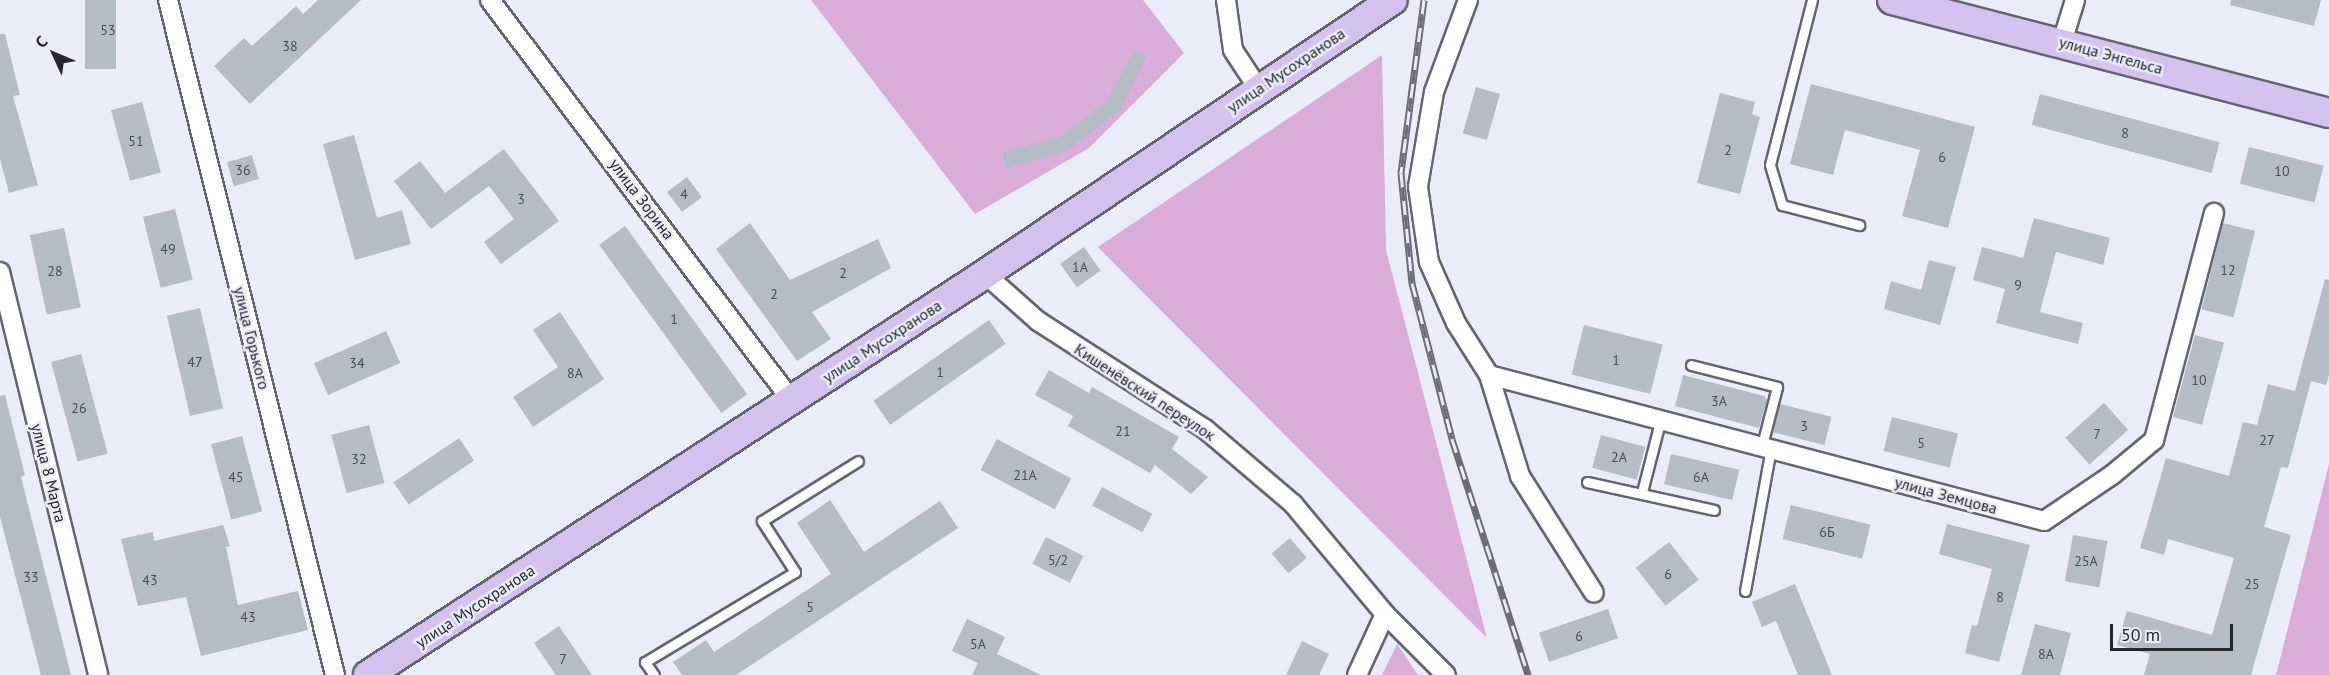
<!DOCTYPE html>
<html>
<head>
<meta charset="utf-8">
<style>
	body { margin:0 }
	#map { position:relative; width:2329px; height:675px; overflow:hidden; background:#eaecf9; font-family:"PT Sans",sans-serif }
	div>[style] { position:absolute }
	.green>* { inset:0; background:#daacd9 }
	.building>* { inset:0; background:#b4bcc7; transform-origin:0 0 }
	.roads { filter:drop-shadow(2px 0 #636570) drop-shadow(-2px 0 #636570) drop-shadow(0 2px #636570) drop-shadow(0 -2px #636570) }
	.lane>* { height:9px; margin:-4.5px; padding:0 4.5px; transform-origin:4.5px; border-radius:4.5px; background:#fff }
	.street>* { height:18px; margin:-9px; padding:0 9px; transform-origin:9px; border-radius:9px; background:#fff }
	.primary>* { height:28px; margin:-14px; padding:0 14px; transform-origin:14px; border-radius:14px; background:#d4c2ee }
	.rail>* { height:7px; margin-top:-3.5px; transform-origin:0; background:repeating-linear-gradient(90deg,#eaecf9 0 14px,#6c6d75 0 28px); box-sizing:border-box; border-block:2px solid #6c6d75 }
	span { translate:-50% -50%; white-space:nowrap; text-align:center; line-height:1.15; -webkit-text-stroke:5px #eaecf9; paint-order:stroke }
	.number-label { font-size:14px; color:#4a4c53 }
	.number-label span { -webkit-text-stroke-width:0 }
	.street-label { font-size:16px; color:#26272c }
	.north { position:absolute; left:24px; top:24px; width:60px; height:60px; -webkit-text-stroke:4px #eaecf9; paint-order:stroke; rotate:314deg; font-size:16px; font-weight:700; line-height:24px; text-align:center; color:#26272c }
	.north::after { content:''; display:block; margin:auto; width:21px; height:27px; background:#26272c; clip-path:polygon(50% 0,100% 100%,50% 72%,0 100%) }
	.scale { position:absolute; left:2110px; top:624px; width:123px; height:27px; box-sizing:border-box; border:3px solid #26272c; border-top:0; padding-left:8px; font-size:18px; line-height:21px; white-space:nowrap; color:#26272c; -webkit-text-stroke:4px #eaecf9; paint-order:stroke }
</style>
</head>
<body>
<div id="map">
	<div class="green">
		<div style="clip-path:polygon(811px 0,1143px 0,1184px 53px,1089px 148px,975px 214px)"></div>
		<div style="clip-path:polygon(1382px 55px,1386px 250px,1487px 638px,1098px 247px)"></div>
		<div style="clip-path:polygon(2329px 464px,2329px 675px,2276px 675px)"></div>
		<div style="clip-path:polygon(1397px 644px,1418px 675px,1382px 675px)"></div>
	</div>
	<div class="building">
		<div style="left:85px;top:0;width:31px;height:69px"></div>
		<div style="clip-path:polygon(318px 0,361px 0,250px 104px,214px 66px,244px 38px,252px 46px,296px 6px,303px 14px)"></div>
		<div style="clip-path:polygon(2231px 0,2321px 0,2314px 26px,2230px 5px)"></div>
		<div style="clip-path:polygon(0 34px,5px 34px,20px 95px,13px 96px,38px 185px,9px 193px,0 159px)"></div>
		<div style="clip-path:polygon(1134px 51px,1146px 57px,1119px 112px,1068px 150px,1006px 169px,1003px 153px,1060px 137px,1107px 101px)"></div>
		<div style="clip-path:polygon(1811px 84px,1975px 127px,1948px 228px,1902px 216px,1920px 150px,1845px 130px,1833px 175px,1790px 164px)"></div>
		<div style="left:1476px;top:87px;width:25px;height:48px;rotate:16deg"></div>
		<div style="clip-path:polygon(1720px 93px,1755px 102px,1752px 114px,1760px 117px,1740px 194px,1697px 183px)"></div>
		<div style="left:2040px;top:94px;width:186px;height:32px;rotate:15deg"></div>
		<div style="left:142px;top:102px;width:73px;height:32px;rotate:75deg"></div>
		<div style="clip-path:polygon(354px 135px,377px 218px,402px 210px,411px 244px,355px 260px,323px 144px)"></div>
		<div style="left:2249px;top:147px;width:77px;height:38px;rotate:14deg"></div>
		<div style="clip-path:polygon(504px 149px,559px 221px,501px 264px,484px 242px,514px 219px,489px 186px,431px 229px,394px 181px,420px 161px,445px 193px)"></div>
		<div style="left:252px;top:155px;width:25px;height:26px;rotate:74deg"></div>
		<div style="left:687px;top:177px;width:25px;height:25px;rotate:53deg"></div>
		<div style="left:175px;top:209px;width:73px;height:33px;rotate:76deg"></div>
		<div style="clip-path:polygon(2034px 218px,2110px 238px,2103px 265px,2056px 252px,2040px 312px,2083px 323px,2078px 344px,1996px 323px,2005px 289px,1973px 280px,1982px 247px,2023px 258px)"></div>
		<div style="clip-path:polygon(750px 223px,790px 280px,878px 239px,891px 268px,812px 312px,831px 339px,797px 361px,716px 249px)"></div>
		<div style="left:2223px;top:223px;width:33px;height:89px;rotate:14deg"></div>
		<div style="left:625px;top:226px;width:208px;height:32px;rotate:54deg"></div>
		<div style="left:64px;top:228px;width:81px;height:35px;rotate:78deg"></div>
		<div style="left:1084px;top:247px;width:29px;height:29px;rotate:55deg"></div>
		<div style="clip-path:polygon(1929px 260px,1956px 267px,1940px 325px,1884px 309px,1891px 281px,1921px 290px)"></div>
		<div style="clip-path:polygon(2325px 279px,2329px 280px,2329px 375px,2326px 385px,2311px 381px,2288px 468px,2281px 467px,2264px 527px,2291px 535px,2251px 675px,2144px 675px,2150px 654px,2117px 645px,2127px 611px,2212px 635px,2234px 558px,2168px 539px,2164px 555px,2140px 548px,2166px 458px,2229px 476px,2243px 422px,2257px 425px,2268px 384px,2295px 391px)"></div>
		<div style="left:200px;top:308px;width:103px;height:34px;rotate:77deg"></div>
		<div style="clip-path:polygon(560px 312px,604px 379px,533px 427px,513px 397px,558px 367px,533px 330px)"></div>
		<div style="left:989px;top:320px;width:29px;height:141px;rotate:55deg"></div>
		<div style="left:1584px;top:325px;width:81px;height:51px;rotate:14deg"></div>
		<div style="left:386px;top:331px;width:35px;height:79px;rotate:66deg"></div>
		<div style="left:2195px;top:335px;width:30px;height:85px;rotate:15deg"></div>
		<div style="left:81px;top:354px;width:103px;height:31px;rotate:75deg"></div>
		<div style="clip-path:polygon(1049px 370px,1089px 393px,1092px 387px,1179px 437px,1172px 449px,1208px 477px,1191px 494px,1155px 465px,1150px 473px,1068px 426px,1073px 416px,1035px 395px)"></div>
		<div style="clip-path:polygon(1683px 375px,1764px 396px,1767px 400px,1759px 428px,1675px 406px)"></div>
		<div style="clip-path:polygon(5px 395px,25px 475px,21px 477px,71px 675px,41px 675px,0 517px,0 396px)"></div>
		<div style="left:2104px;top:403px;width:36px;height:52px;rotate:48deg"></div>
		<div style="left:1780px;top:404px;width:53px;height:29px;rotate:14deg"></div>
		<div style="left:1892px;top:417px;width:68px;height:35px;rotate:14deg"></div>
		<div style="left:369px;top:425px;width:60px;height:39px;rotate:75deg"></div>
		<div style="left:1601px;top:435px;width:46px;height:34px;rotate:15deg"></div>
		<div style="left:242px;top:436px;width:78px;height:32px;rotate:75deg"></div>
		<div style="left:459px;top:438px;width:27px;height:79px;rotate:56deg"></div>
		<div style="left:997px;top:439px;width:84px;height:35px;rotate:28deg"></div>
		<div style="left:1671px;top:454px;width:70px;height:31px;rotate:13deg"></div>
		<div style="left:1102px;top:487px;width:57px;height:21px;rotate:28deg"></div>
		<div style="clip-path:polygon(830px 500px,864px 552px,940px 501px,958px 528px,736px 675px,682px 675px,673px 662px,706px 640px,714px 652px,831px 574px,797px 523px)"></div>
		<div style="left:1791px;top:505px;width:82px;height:35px;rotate:14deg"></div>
		<div style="clip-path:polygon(1947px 524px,2030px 545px,1999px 662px,1965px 653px,1972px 625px,1977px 626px,1992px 569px,1939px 554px)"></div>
		<div style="clip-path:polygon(223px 525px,230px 546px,226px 547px,238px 605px,298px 591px,308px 630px,201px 656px,186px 597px,138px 606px,121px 539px,153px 532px,154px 541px)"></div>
		<div style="left:2073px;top:535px;width:35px;height:47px;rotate:10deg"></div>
		<div style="left:1046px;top:537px;width:42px;height:30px;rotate:27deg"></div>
		<div style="left:1290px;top:538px;width:26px;height:24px;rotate:50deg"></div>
		<div style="left:1669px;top:542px;width:48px;height:42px;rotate:52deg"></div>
		<div style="clip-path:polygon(1795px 584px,1832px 675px,1798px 675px,1776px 621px,1762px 627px,1752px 602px)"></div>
		<div style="left:1608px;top:609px;width:31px;height:73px;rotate:71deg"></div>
		<div style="clip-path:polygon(967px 619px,1005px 637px,997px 654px,1041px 675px,972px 675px,978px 663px,952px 651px)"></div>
		<div style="clip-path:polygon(2035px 624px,2071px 633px,2060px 675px,2021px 675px)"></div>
		<div style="clip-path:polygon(559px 626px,592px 675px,556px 675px,534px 643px)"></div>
		<div style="clip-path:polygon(1302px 641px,1329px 654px,1319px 675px,1286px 675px)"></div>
	</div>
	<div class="roads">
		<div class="lane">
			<div style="left:1812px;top:0;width:170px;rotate:104.3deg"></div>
			<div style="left:1770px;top:165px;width:42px;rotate:73.3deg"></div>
			<div style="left:1782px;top:205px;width:80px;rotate:14.6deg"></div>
			<div style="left:1691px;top:365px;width:89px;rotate:14.3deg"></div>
			<div style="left:1777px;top:387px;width:60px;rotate:104.5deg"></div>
			<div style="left:1587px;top:482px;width:130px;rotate:12.4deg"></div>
			<div style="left:1642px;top:492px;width:76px;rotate:-75.6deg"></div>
			<div style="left:1745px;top:591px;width:145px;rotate:-79.7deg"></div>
			<div style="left:654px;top:675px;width:16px;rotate:-125deg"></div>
			<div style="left:645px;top:662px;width:175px;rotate:-31deg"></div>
			<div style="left:795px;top:572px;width:61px;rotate:-122.9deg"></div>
			<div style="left:762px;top:521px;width:113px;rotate:-32deg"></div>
		</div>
		<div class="street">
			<div style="left:168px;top:0;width:695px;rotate:76.1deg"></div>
			<div style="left:490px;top:0;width:502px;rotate:53.02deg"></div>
			<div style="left:1226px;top:0;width:50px;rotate:82deg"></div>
			<div style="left:1233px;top:50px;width:45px;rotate:56.7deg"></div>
			<div style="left:1468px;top:0;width:98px;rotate:110.3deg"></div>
			<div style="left:1434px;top:92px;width:96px;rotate:99.6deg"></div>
			<div style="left:1418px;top:187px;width:76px;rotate:81.7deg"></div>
			<div style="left:1429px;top:262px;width:67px;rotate:66.1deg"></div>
			<div style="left:1456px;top:323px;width:62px;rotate:57.6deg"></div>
			<div style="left:1489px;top:375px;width:106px;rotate:72.9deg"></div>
			<div style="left:1520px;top:476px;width:138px;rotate:57.7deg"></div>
			<div style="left:2062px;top:42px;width:44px;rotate:-72.8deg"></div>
			<div style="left:0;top:272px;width:415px;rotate:76.3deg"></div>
			<div style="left:985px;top:274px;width:71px;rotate:41.6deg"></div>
			<div style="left:1038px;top:321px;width:199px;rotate:32.9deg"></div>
			<div style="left:1205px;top:429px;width:116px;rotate:40.4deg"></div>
			<div style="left:1293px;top:504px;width:143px;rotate:50.1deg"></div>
			<div style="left:1385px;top:614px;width:86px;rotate:45deg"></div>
			<div style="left:1489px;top:375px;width:574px;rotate:14.74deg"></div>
			<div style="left:2044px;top:521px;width:82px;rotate:-34.1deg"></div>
			<div style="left:2112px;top:475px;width:55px;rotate:-39.8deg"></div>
			<div style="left:2154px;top:440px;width:235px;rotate:-75.2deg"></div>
			<div style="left:1357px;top:675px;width:67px;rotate:-65.3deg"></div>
		</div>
		<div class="primary">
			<div style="left:1892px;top:0;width:451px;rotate:14.5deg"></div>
			<div style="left:368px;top:675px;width:736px;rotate:-33.02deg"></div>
			<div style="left:985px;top:274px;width:491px;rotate:-33.9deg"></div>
		</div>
	</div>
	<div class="rail">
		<div style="left:1424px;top:0;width:175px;rotate:97.6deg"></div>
		<div style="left:1401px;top:173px;width:111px;rotate:84.3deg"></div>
		<div style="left:1412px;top:283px;width:161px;rotate:75.6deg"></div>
		<div style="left:1452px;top:439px;width:248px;rotate:72.1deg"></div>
	</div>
	<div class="number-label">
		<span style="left:108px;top:30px">53</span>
		<span style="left:290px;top:46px">38</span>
		<span style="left:2125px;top:133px">8</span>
		<span style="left:136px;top:141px">51</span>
		<span style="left:1728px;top:150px">2</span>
		<span style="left:1942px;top:157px">6</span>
		<span style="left:243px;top:170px">36</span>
		<span style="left:2282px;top:171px">10</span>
		<span style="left:684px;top:194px">4</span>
		<span style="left:521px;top:199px">3</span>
		<span style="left:168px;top:249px">49</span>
		<span style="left:1080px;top:267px">1А</span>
		<span style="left:2228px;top:270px">12</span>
		<span style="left:55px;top:271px">28</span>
		<span style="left:843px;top:273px">2</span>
		<span style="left:2018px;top:285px">9</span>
		<span style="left:774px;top:294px">2</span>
		<span style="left:674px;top:319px">1</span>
		<span style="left:1616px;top:360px">1</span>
		<span style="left:195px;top:362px">47</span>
		<span style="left:357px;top:363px">34</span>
		<span style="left:940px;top:372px">1</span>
		<span style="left:575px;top:373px">8А</span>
		<span style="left:2199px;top:380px">10</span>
		<span style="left:1719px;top:401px">3А</span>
		<span style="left:79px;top:408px">26</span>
		<span style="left:1804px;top:426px">3</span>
		<span style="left:1123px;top:431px">21</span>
		<span style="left:2097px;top:434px">7</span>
		<span style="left:2267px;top:440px">27</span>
		<span style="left:1921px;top:443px">5</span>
		<span style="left:1619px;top:457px">2А</span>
		<span style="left:359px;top:459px">32</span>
		<span style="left:1025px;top:475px">21А</span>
		<span style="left:236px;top:477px">45</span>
		<span style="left:1701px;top:477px">6А</span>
		<span style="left:1827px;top:532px">6Б</span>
		<span style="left:1058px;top:560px">5/2</span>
		<span style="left:2086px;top:561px">25А</span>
		<span style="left:1668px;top:574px">6</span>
		<span style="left:31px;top:577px">33</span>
		<span style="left:150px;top:580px">43</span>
		<span style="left:2252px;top:584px">25</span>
		<span style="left:2000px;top:597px">8</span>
		<span style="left:810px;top:607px">5</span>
		<span style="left:248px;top:617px">43</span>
		<span style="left:1579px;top:636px">6</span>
		<span style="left:978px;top:644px">5А</span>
		<span style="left:2046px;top:654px">8А</span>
		<span style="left:563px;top:659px">7</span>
	</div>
	<div class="street-label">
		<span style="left:2111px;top:55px;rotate:15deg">улица Энгельса</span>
		<span style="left:1286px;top:70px;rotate:-34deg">улица Мусохранова</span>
		<span style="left:642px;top:199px;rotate:53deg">улица Зорина</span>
		<span style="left:252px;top:338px;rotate:76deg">улица Горького</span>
		<span style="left:882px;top:341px;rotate:-33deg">улица Мусохранова</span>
		<span style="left:1145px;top:392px;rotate:33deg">Кишенёвский переулок</span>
		<span style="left:49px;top:473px;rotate:76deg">улица 8 Марта</span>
		<span style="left:1946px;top:495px;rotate:15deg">улица Земцова</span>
		<span style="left:475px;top:606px;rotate:-33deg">улица Мусохранова</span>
	</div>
	<div class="north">С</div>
	<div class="scale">50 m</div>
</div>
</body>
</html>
